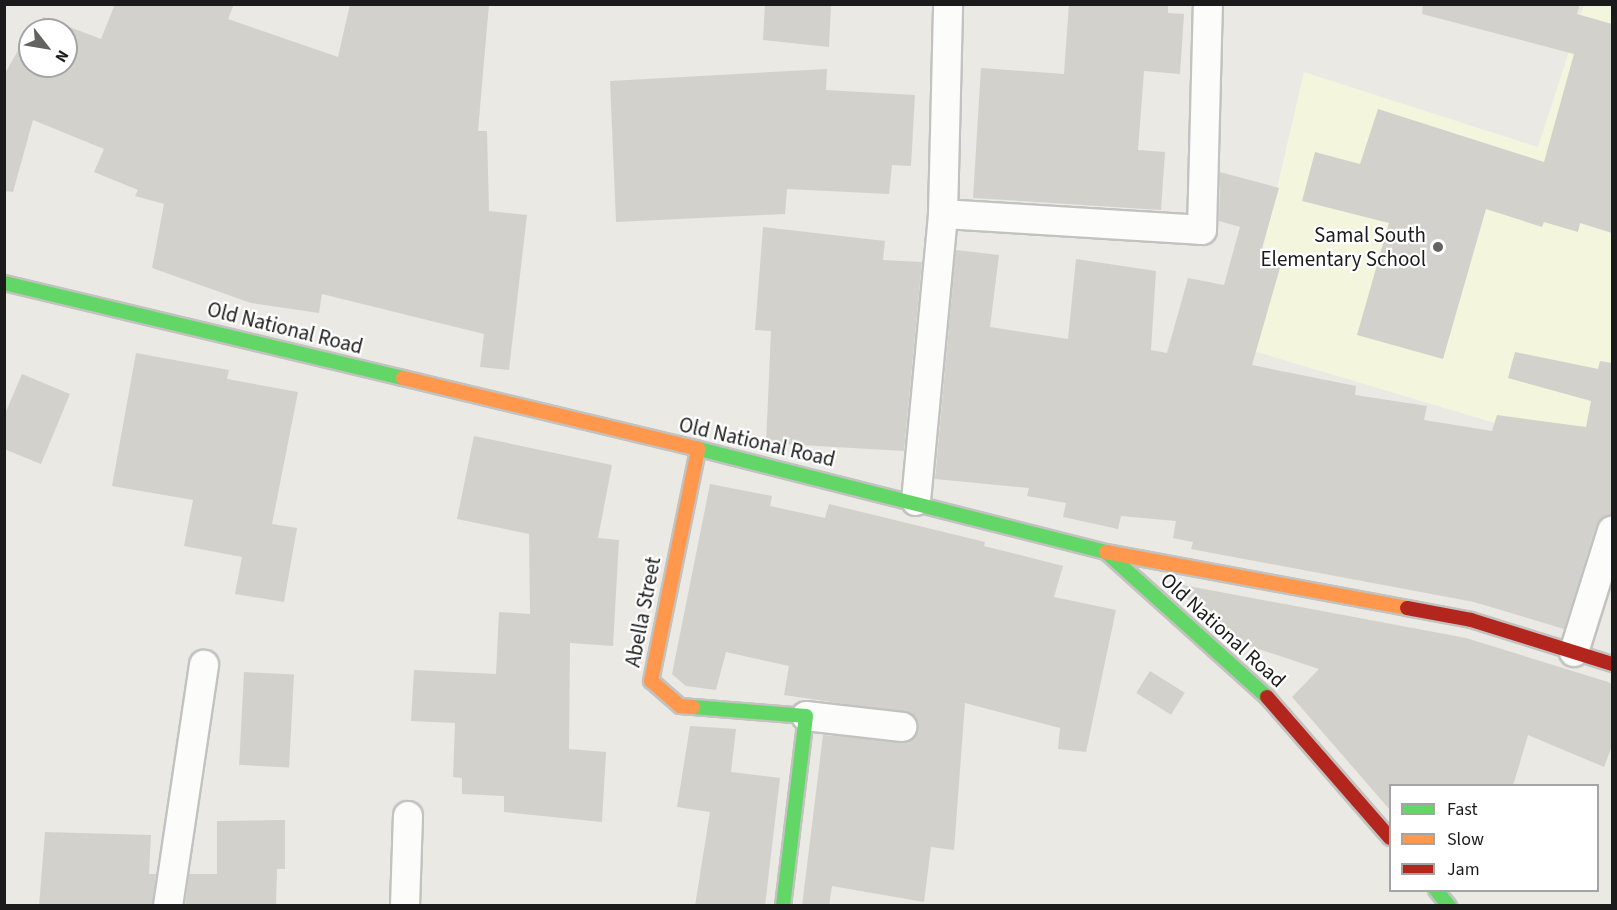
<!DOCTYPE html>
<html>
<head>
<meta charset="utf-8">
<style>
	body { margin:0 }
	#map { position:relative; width:1617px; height:910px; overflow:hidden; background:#eae9e4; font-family:"Source Sans 3",sans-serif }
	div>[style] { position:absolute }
	.education>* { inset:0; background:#f3f5dd }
	.building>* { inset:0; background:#d3d1cc; transform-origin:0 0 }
	.roads { filter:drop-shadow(2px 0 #c2c2c0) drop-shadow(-2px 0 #c2c2c0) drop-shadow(0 2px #c2c2c0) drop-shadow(0 -2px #c2c2c0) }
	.street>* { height:28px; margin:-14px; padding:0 14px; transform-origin:14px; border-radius:14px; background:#fcfcfb }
	.fast>* { height:14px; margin:-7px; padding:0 7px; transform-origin:7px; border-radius:7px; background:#63d668 }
	.slow>* { height:14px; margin:-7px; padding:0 7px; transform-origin:7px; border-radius:7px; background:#ff974d }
	.jam>* { height:14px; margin:-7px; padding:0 7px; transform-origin:7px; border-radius:7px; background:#b3261e }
	.dots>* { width:16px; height:16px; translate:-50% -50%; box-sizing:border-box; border:3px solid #fff; border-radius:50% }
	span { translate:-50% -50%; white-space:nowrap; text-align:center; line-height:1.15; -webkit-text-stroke:4.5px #fff; paint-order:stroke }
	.poi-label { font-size:21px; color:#1b1b1b }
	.right { translate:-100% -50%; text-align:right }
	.street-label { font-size:21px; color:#1b1b1b }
	.frame { position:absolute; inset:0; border:6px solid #1b1b1b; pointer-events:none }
	.legend { position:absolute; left:1389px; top:784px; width:210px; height:108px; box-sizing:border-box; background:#fff; border:2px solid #a4a4a4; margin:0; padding:8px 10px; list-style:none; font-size:18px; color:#1b1b1b }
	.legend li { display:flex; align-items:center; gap:12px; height:30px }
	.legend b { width:30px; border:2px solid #a4a4a4 }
	.north { position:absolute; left:18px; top:18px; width:60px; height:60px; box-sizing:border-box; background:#fff; border:2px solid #a4a4a4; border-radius:50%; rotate:121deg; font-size:16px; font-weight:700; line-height:24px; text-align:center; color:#1b1b1b }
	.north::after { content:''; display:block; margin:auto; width:21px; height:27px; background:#636361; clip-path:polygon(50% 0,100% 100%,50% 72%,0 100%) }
</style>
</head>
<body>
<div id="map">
	<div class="education">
		<div style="clip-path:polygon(1584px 5px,1612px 5px,1612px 458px,1240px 347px,1304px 72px,1538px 147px)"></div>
	</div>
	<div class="building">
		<div style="clip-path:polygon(115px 4px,234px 4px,228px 19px,338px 57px,350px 4px,489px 4px,478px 131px,487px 131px,489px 211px,527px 215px,509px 370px,480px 367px,484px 334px,322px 294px,319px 313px,251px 303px,152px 268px,164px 204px,135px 196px,138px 190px,94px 172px,104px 149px,33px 120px,13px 192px,4px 191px,4px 75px,27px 35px,30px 66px,66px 66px,66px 30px,37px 30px,43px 17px,101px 39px)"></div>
		<div style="clip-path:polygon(765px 4px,831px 4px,829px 47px,763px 40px)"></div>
		<div style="clip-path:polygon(1069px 4px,1168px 4px,1168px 13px,1184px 14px,1180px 74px,1144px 71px,1138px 150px,1165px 152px,1161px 210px,973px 198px,981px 68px,1064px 74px)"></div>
		<div style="clip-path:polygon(1423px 4px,1580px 4px,1577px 14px,1612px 24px,1612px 233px,1580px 223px,1578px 232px,1544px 222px,1542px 227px,1486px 209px,1443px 359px,1357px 335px,1389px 223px,1302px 201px,1315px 152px,1360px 164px,1378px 109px,1544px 162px,1574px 54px,1422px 14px)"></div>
		<div style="clip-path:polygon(827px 69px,826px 90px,915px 95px,911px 166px,892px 165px,889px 194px,787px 189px,785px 214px,616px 222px,610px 81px)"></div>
		<div style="clip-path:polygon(1220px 172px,1279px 188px,1260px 255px,1282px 261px,1252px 365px,1356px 386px,1355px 395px,1427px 406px,1424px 420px,1492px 431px,1497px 415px,1586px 427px,1591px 401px,1508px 378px,1515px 352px,1598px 369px,1600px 361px,1612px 363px,1612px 515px,1596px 526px,1564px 629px,1474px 602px,1191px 549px,1193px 542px,1173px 538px,1176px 521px,1121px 516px,1118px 529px,1063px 517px,1066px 503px,1027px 496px,1029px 488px,935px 479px,956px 250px,999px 255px,990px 327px,1068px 339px,1076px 259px,1156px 271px,1151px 350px,1167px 353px,1188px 278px,1224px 285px,1240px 227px,1219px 221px)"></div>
		<div style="clip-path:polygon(763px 227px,885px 241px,883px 260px,922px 262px,904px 451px,766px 443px,771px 331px,755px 330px)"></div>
		<div style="clip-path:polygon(136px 353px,229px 370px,227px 379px,298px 392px,272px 524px,297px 528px,284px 602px,235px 594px,242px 557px,184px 546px,193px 500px,112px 486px)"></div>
		<div style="clip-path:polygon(22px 374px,70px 394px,41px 464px,4px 449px,4px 416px)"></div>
		<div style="clip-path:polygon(474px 436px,612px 465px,598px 538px,619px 540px,613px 646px,570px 643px,569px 749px,606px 752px,602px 822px,504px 812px,504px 796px,462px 794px,462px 778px,453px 777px,455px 723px,411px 721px,414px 670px,496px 674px,499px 612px,530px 614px,529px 534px,457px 519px)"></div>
		<div style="clip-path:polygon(710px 484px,772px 496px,770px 506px,825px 518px,829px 504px,985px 542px,984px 546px,1063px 566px,1054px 597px,1116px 610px,1086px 752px,1058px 749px,1060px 728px,965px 703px,954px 850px,931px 847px,924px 902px,832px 886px,829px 906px,802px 906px,823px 735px,908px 742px,918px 729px,912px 714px,784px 695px,789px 666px,726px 652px,716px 690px,686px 686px,672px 674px)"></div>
		<div style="clip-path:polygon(1183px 585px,1466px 638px,1608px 682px,1612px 684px,1612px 746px,1604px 767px,1528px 735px,1513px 786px,1390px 786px,1390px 810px,1292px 697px,1319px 669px,1234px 641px,1182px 594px)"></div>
		<div style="left:1150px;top:671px;width:41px;height:26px;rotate:32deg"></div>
		<div style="left:244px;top:672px;width:50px;height:93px;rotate:3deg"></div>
		<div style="clip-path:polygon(690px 726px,736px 729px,731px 772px,780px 778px,765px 906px,695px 906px,710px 812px,677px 807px)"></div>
		<div style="clip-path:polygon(285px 820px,285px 869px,277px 869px,276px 906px,185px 906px,189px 874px,217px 874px,217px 821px)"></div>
		<div style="clip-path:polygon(45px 832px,151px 835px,149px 874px,156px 874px,152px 906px,39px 906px)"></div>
	</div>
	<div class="roads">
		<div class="street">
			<div style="left:943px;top:214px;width:259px;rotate:3.5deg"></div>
			<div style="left:1202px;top:230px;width:226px;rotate:-88.5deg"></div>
			<div style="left:916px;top:501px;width:288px;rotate:-84.6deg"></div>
			<div style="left:943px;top:214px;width:210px;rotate:-88.6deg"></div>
			<div style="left:1574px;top:652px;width:127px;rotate:-72.6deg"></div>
			<div style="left:806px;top:716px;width:97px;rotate:6.5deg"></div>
			<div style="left:168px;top:906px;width:244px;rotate:-81.5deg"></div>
			<div style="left:405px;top:906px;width:90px;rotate:-88.1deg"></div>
		</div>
		<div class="fast">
			<div style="left:4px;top:283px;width:410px;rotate:13.4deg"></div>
			<div style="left:695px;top:448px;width:424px;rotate:14.2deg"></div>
			<div style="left:1106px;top:552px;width:217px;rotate:42deg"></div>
			<div style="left:693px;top:707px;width:113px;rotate:4.6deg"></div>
			<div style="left:806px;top:716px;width:191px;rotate:96.9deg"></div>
			<div style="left:1436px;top:890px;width:21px;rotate:51deg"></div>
		</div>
		<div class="slow">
			<div style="left:403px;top:378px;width:300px;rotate:13.5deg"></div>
			<div style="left:1106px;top:552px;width:306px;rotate:10.5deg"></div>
			<div style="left:693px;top:707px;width:13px;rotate:-176deg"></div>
			<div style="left:680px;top:706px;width:38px;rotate:-139deg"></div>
			<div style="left:651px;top:681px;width:237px;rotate:-78.5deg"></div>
		</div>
		<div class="jam">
			<div style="left:1407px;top:608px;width:65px;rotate:10.6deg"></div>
			<div style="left:1471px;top:620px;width:148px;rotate:17.3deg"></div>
			<div style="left:1267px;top:697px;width:187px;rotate:48.9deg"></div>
		</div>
	</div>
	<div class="dots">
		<div style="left:1438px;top:247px;background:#636361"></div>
	</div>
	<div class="poi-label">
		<span class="right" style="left:1426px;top:247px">Samal South<br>Elementary School</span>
	</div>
	<div class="street-label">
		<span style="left:285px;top:328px;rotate:14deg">Old National Road</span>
		<span style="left:757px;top:442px;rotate:13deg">Old National Road</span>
		<span style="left:643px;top:612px;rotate:-79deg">Abella Street</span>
		<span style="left:1223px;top:630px;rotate:42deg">Old National Road</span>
	</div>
	<div class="frame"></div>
	<ul class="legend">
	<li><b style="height:8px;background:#63d668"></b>Fast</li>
	<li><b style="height:8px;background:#ff974d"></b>Slow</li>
	<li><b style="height:8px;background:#b3261e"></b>Jam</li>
	</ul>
	<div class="north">N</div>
</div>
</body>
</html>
